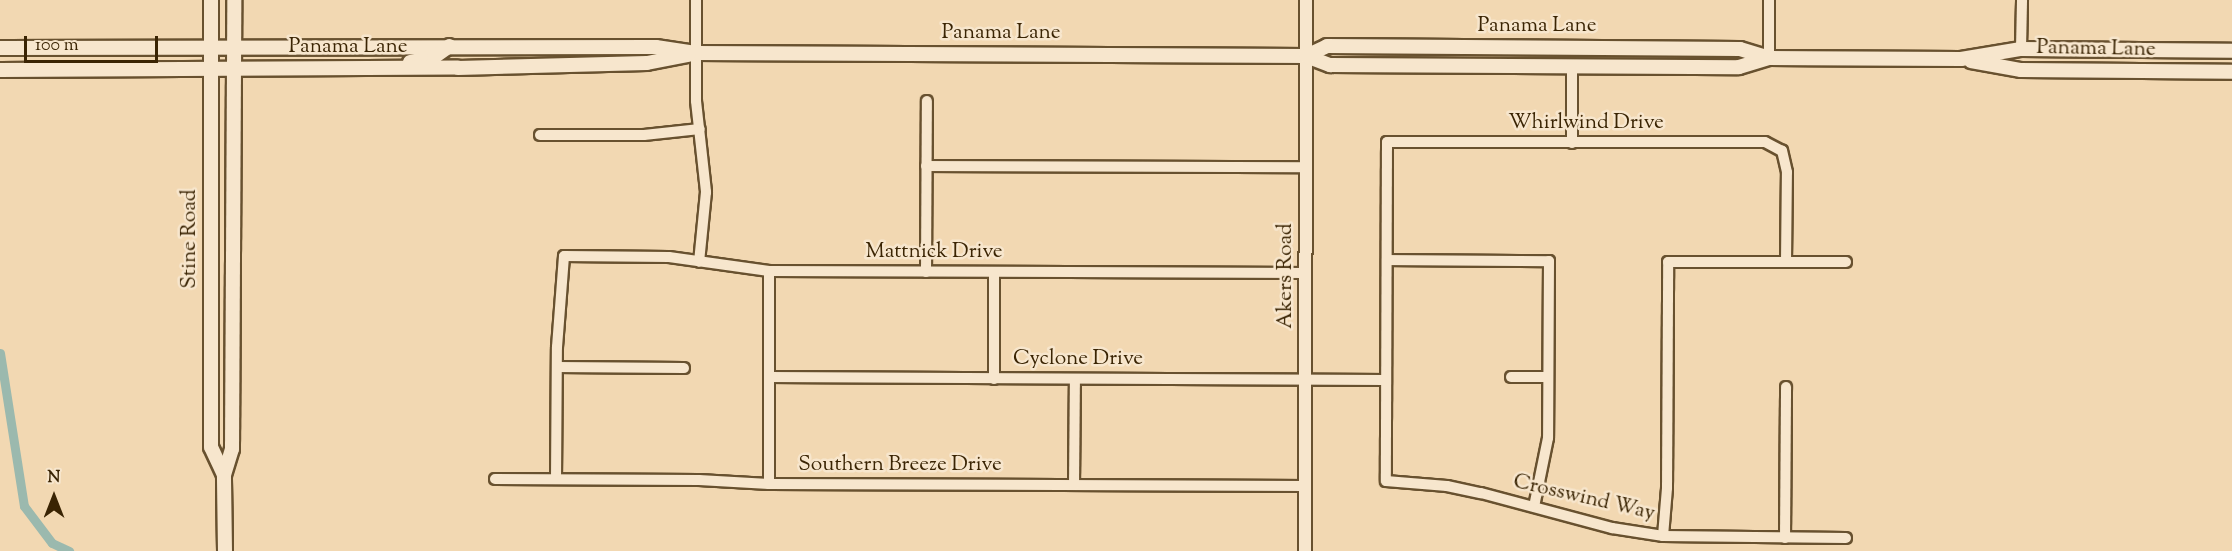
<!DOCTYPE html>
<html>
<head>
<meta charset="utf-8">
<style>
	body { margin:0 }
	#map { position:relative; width:2232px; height:551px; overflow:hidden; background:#f2d8b2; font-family:"Sorts Mill Goudy",serif }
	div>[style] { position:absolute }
	.canal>* { height:9px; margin:-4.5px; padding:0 4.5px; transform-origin:4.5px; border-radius:4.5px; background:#9bb9ae }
	.roads { filter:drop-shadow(2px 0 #68512f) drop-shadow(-2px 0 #68512f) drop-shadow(0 2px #68512f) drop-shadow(0 -2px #68512f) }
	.minor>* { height:10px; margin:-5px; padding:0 5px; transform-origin:5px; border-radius:5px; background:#f7e6cd }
	.tertiary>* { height:12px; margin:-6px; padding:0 6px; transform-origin:6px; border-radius:6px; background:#f7e6cd }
	.secondary>* { height:14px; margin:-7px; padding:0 7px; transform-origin:7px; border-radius:7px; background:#f7e6cd }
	span { translate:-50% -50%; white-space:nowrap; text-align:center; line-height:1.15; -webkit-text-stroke:5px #f7e6cd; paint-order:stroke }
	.street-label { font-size:21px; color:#3a2403 }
	.north { position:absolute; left:24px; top:467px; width:60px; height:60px; -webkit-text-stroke:4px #f7e6cd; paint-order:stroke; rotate:0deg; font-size:16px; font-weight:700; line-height:24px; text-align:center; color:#3a2403 }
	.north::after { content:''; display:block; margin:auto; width:21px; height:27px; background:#3a2403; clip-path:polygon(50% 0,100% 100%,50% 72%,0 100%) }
	.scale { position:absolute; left:24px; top:36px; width:134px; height:27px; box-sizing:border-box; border:3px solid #3a2403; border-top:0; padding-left:8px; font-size:18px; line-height:21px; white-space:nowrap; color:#3a2403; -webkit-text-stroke:4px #f7e6cd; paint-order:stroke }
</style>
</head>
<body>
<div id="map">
	<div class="canal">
		<div style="left:0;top:353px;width:155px;rotate:81.1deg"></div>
		<div style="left:24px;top:506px;width:46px;rotate:52.9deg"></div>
		<div style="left:52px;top:543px;width:19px;rotate:25deg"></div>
	</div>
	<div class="roads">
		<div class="minor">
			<div style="left:696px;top:0;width:101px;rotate:90deg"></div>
			<div style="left:696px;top:101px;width:92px;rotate:83.7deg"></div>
			<div style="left:706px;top:192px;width:70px;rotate:95.7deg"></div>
			<div style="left:2021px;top:49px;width:49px;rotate:-88.8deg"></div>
			<div style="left:1769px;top:58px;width:58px;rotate:-90deg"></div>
			<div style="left:540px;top:135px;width:104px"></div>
			<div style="left:644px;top:135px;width:56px;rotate:-6.1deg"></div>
			<div style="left:1572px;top:143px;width:78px;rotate:-90deg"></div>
			<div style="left:926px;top:166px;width:380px;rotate:0.2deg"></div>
			<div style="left:1387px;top:260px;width:162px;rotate:0.4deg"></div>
			<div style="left:1549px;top:261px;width:177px;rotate:90.3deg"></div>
			<div style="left:1548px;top:438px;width:70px;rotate:101.5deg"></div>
			<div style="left:1786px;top:262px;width:90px;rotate:-89.4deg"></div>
			<div style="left:1787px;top:172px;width:22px;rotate:-103deg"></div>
			<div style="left:1782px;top:151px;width:19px;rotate:-152deg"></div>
			<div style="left:1765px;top:142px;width:378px;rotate:180deg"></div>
			<div style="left:1387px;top:142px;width:339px;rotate:90.2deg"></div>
			<div style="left:1386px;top:481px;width:61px;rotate:4.7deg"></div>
			<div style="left:1447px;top:486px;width:35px;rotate:12deg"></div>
			<div style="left:1481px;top:493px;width:136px;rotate:15deg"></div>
			<div style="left:1612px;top:528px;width:52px;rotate:8.9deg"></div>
			<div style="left:1663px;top:536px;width:183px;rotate:0.6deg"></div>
			<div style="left:769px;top:271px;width:213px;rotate:90deg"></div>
			<div style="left:926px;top:272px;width:171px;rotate:-89.7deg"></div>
			<div style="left:557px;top:367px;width:127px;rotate:0.5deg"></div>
			<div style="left:769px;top:377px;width:617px;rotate:0.28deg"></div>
			<div style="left:1511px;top:377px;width:37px"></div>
			<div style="left:994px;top:379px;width:107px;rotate:-90deg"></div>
			<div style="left:495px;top:479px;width:204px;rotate:0.3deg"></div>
			<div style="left:699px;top:480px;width:70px;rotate:3.3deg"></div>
			<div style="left:769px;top:484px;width:537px;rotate:0.21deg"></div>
			<div style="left:556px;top:479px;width:132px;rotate:-89.6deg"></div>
			<div style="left:557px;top:347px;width:91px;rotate:-85.6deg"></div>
			<div style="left:564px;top:256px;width:105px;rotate:0.5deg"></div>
			<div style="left:669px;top:257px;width:101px;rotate:8deg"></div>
			<div style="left:769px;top:271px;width:537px;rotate:0.21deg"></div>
			<div style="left:1074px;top:485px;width:106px;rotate:-89.5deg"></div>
			<div style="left:1663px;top:536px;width:48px;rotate:-85.2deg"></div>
			<div style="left:1667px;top:488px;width:226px;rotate:-89.7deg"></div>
			<div style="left:1668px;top:262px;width:178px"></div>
			<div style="left:1785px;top:538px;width:151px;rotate:-89.6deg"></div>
		</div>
		<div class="tertiary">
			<div style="left:1305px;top:551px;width:551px;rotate:-89.9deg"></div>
		</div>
		<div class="secondary">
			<div style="left:211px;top:0;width:447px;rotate:90deg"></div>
			<div style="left:211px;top:447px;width:31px;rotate:65deg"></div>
			<div style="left:0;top:48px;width:656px;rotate:-0.09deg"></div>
			<div style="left:656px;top:47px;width:40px;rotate:8.5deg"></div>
			<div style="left:696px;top:53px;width:610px;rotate:0.28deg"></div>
			<div style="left:1306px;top:56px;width:26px;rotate:21deg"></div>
			<div style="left:1330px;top:65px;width:409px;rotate:0.3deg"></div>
			<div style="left:1739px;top:67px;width:31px;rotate:-17deg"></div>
			<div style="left:1306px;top:56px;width:23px;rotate:-25deg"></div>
			<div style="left:1327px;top:46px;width:413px;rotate:0.4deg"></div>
			<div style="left:1740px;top:49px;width:30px;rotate:17deg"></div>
			<div style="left:1769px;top:58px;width:192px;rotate:0.3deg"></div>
			<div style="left:1961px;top:59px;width:61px;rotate:-9.5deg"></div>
			<div style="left:2021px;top:49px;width:211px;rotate:0.5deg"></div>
			<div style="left:1971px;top:61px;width:51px;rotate:10.2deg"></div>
			<div style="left:2021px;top:70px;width:211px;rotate:0.5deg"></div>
			<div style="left:410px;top:62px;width:25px;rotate:-12deg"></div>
			<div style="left:434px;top:57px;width:19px;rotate:-35deg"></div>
			<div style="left:0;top:70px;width:458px;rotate:-0.3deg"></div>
			<div style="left:458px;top:68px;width:189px;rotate:-1.5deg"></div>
			<div style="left:647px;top:63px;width:42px;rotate:-11deg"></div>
			<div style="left:225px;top:551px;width:76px;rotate:-90.8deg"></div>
			<div style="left:224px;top:475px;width:27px;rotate:-73deg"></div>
			<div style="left:232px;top:449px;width:449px;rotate:-89.7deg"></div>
		</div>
	</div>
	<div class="street-label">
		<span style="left:1537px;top:26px">Panama Lane</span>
		<span style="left:1001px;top:33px">Panama Lane</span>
		<span style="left:348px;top:47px">Panama Lane</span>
		<span style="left:2096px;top:49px;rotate:1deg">Panama Lane</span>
		<span style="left:1586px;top:123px">Whirlwind Drive</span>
		<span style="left:190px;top:239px;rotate:-90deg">Stine Road</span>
		<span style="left:934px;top:252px">Mattnick Drive</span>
		<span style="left:1286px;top:276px;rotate:-90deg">Akers Road</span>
		<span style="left:1078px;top:359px">Cyclone Drive</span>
		<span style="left:900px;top:465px">Southern Breeze Drive</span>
		<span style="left:1584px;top:498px;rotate:13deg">Crosswind Way</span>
	</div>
	<div class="north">N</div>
	<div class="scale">100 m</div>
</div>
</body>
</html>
